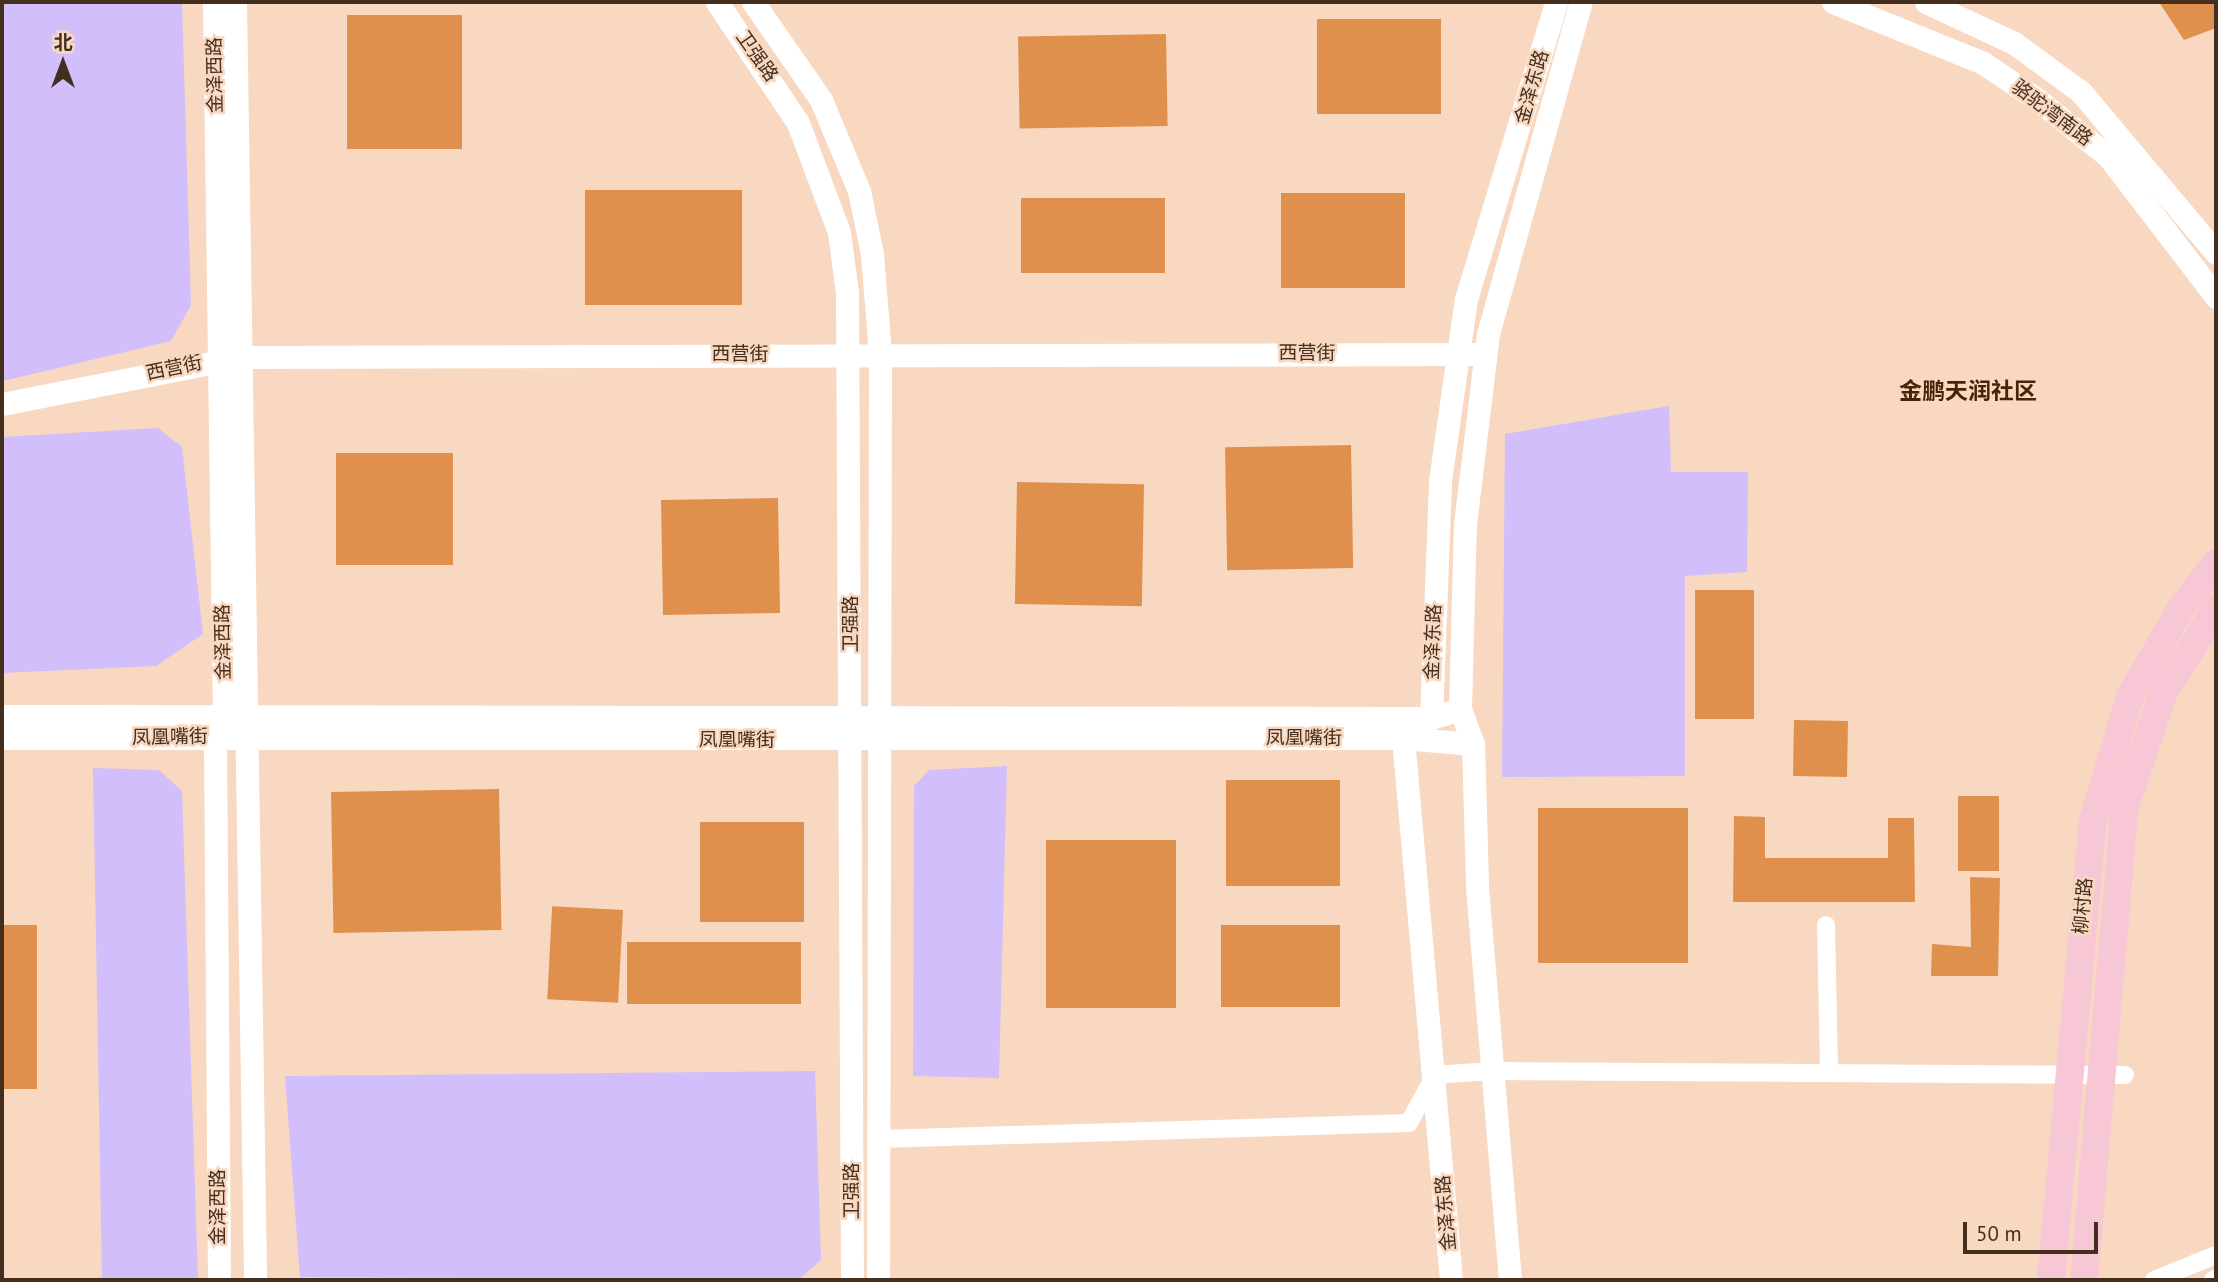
<!DOCTYPE html>
<html>
<head>
<meta charset="utf-8">
<style>
	body { margin:0 }
	#map { position:relative; width:2218px; height:1282px; overflow:hidden; background:#f8d8c0; font-family:"PT Sans","Noto Sans SC",sans-serif }
	div>[style] { position:absolute }
	.green>* { inset:0; background:#d1befb }
	.building>* { inset:0; background:#e0904d; transform-origin:0 0 }
	.minor>* { height:18px; margin:-9px; padding:0 9px; transform-origin:9px; border-radius:9px; background:#fff }
	.tertiary>* { height:23px; margin:-11.5px; padding:0 11.5px; transform-origin:11.5px; border-radius:11.5px; background:#fff }
	.primary>* { height:28px; margin:-14px; padding:0 14px; transform-origin:14px; border-radius:14px; background:#f8c7d6 }
	span { translate:-50% -50%; white-space:nowrap; text-align:center; line-height:1.15; -webkit-text-stroke:5px #f8d8c0; paint-order:stroke }
	.street-label { font-size:19px; color:#442f1f }
	.quarter-label { font-size:23px; color:#452508; font-weight:700 }
	.frame { position:absolute; inset:0; border:4px solid #442f1f; pointer-events:none }
	.north { position:absolute; left:28px; top:28px; width:70px; height:70px; -webkit-text-stroke:5px #f8d8c0; paint-order:stroke; rotate:0deg; font-size:19px; font-weight:700; line-height:28px; text-align:center; color:#442f1f }
	.north::after { content:''; display:block; margin:auto; width:24px; height:32px; background:#442f1f; clip-path:polygon(50% 0,100% 100%,50% 72%,0 100%) }
	.scale { position:absolute; left:1963px; top:1222px; width:135px; height:32px; box-sizing:border-box; border:4px solid #442f1f; border-top:0; padding-left:9px; font-size:21px; line-height:24px; white-space:nowrap; color:#442f1f; -webkit-text-stroke:5px #f8d8c0; paint-order:stroke }
</style>
</head>
<body>
<div id="map">
	<div class="green">
		<div style="clip-path:polygon(2px 2px,182px 2px,191px 305px,171px 341px,3px 381px)"></div>
		<div style="clip-path:polygon(1669px 406px,1671px 472px,1748px 472px,1747px 572px,1685px 576px,1685px 776px,1502px 777px,1505px 434px)"></div>
		<div style="clip-path:polygon(158px 428px,182px 447px,203px 634px,156px 666px,2px 673px,2px 437px)"></div>
		<div style="clip-path:polygon(1007px 766px,999px 1078px,913px 1076px,914px 786px,929px 770px)"></div>
		<div style="clip-path:polygon(93px 768px,159px 770px,182px 791px,198px 1280px,102px 1280px)"></div>
		<div style="clip-path:polygon(815px 1071px,821px 1260px,798px 1280px,300px 1277px,285px 1076px)"></div>
	</div>
	<div class="building">
		<div style="clip-path:polygon(2159px 2px,2216px 2px,2216px 28px,2184px 40px)"></div>
		<div style="left:462px;top:15px;width:134px;height:115px;rotate:90deg"></div>
		<div style="left:1317px;top:19px;width:124px;height:95px"></div>
		<div style="left:1166px;top:34px;width:92px;height:148px;rotate:89deg"></div>
		<div style="left:585px;top:190px;width:157px;height:115px"></div>
		<div style="left:1281px;top:193px;width:124px;height:95px"></div>
		<div style="left:1021px;top:198px;width:144px;height:75px"></div>
		<div style="left:1351px;top:445px;width:123px;height:126px;rotate:89deg"></div>
		<div style="left:336px;top:453px;width:117px;height:112px"></div>
		<div style="left:1017px;top:482px;width:127px;height:122px;rotate:1deg"></div>
		<div style="left:778px;top:498px;width:115px;height:117px;rotate:89deg"></div>
		<div style="left:1695px;top:590px;width:59px;height:129px"></div>
		<div style="left:1794px;top:720px;width:54px;height:56px;rotate:1deg"></div>
		<div style="left:1226px;top:780px;width:114px;height:106px"></div>
		<div style="left:499px;top:789px;width:141px;height:168px;rotate:89deg"></div>
		<div style="left:1958px;top:796px;width:41px;height:75px"></div>
		<div style="left:1538px;top:808px;width:150px;height:155px"></div>
		<div style="clip-path:polygon(1734px 816px,1765px 817px,1765px 858px,1888px 858px,1888px 818px,1914px 818px,1915px 902px,1733px 902px)"></div>
		<div style="left:700px;top:822px;width:104px;height:100px"></div>
		<div style="left:1046px;top:840px;width:130px;height:168px"></div>
		<div style="clip-path:polygon(1970px 877px,2000px 878px,1998px 976px,1931px 976px,1932px 944px,1971px 947px)"></div>
		<div style="left:623px;top:910px;width:93px;height:71px;rotate:93deg"></div>
		<div style="left:37px;top:925px;width:164px;height:35px;rotate:90deg"></div>
		<div style="left:1221px;top:925px;width:119px;height:82px"></div>
		<div style="left:627px;top:942px;width:174px;height:62px"></div>
	</div>
	<div class="minor">
		<div style="left:1826px;top:925px;width:144px;rotate:88.8deg"></div>
		<div style="left:880px;top:1139px;width:529px;rotate:-1.73deg"></div>
		<div style="left:1409px;top:1123px;width:55px;rotate:-61.6deg"></div>
		<div style="left:1435px;top:1075px;width:56px;rotate:-4.1deg"></div>
		<div style="left:1491px;top:1071px;width:634px;rotate:0.36deg"></div>
		<div style="left:2154px;top:1280px;width:67px;rotate:-22deg"></div>
		<div style="left:2213px;top:1280px;width:3px;rotate:-18deg"></div>
	</div>
	<div class="tertiary">
		<div style="left:214px;top:2px;width:714px;rotate:89.2deg"></div>
		<div style="left:224px;top:716px;width:22px;rotate:114deg"></div>
		<div style="left:215px;top:736px;width:544px;rotate:89.58deg"></div>
		<div style="left:235px;top:2px;width:1278px;rotate:89.1deg"></div>
		<div style="left:717px;top:2px;width:146px;rotate:56.2deg"></div>
		<div style="left:798px;top:123px;width:116px;rotate:69.4deg"></div>
		<div style="left:839px;top:232px;width:62px;rotate:82.5deg"></div>
		<div style="left:847px;top:293px;width:987px;rotate:89.71deg"></div>
		<div style="left:753px;top:2px;width:119px;rotate:55.2deg"></div>
		<div style="left:821px;top:100px;width:99px;rotate:67.3deg"></div>
		<div style="left:859px;top:191px;width:64px;rotate:78.3deg"></div>
		<div style="left:872px;top:254px;width:100px;rotate:85.4deg"></div>
		<div style="left:880px;top:354px;width:926px;rotate:90.12deg"></div>
		<div style="left:1833px;top:2px;width:162px;rotate:22.1deg"></div>
		<div style="left:1983px;top:63px;width:66px;rotate:33.9deg"></div>
		<div style="left:2038px;top:100px;width:90px;rotate:38.7deg"></div>
		<div style="left:2108px;top:156px;width:178px;rotate:52.5deg"></div>
		<div style="left:1926px;top:2px;width:97px;rotate:25deg"></div>
		<div style="left:2014px;top:43px;width:83px;rotate:36.2deg"></div>
		<div style="left:2081px;top:92px;width:210px;rotate:50deg"></div>
		<div style="left:2px;top:404px;width:245px;rotate:-11.1deg"></div>
		<div style="left:242px;top:357px;width:1242px;rotate:-0.14deg"></div>
		<div style="left:2px;top:716px;width:1429px;rotate:0.08deg"></div>
		<div style="left:1431px;top:718px;width:30px;rotate:-17deg"></div>
		<div style="left:2px;top:738px;width:1401px"></div>
		<div style="left:1403px;top:738px;width:70px;rotate:4.9deg"></div>
		<div style="left:1451px;top:1280px;width:544px;rotate:-95.06deg"></div>
		<div style="left:1403px;top:738px;width:34px;rotate:-36deg"></div>
		<div style="left:1431px;top:718px;width:237px;rotate:-87.8deg"></div>
		<div style="left:1440px;top:481px;width:184px;rotate:-81.9deg"></div>
		<div style="left:1466px;top:299px;width:310px;rotate:-73.1deg"></div>
		<div style="left:1510px;top:1280px;width:397px;rotate:-94.8deg"></div>
		<div style="left:1477px;top:884px;width:140px;rotate:-91.6deg"></div>
		<div style="left:1473px;top:744px;width:37px;rotate:-110deg"></div>
		<div style="left:1460px;top:709px;width:185px;rotate:-88.5deg"></div>
		<div style="left:1465px;top:524px;width:191px;rotate:-83.1deg"></div>
		<div style="left:1488px;top:334px;width:345px;rotate:-74.4deg"></div>
	</div>
	<div class="primary">
		<div style="left:2051px;top:1280px;width:461px;rotate:-84.8deg"></div>
		<div style="left:2093px;top:821px;width:130px;rotate:-73.5deg"></div>
		<div style="left:2130px;top:696px;width:99px;rotate:-59.8deg"></div>
		<div style="left:2180px;top:610px;width:59px;rotate:-52.5deg"></div>
		<div style="left:2084px;top:1280px;width:476px;rotate:-85.1deg"></div>
		<div style="left:2125px;top:806px;width:118px;rotate:-71.3deg"></div>
		<div style="left:2163px;top:694px;width:100px;rotate:-58.1deg"></div>
	</div>
	<div class="street-label">
		<span style="left:757px;top:56px;rotate:55deg">卫强路</span>
		<span style="left:215px;top:75px;rotate:-91deg">金泽西路</span>
		<span style="left:1532px;top:87px;rotate:-74deg">金泽东路</span>
		<span style="left:2052px;top:113px;rotate:37deg">骆驼湾南路</span>
		<span style="left:1307px;top:353px">西营街</span>
		<span style="left:740px;top:354px">西营街</span>
		<span style="left:174px;top:368px;rotate:-12deg">西营街</span>
		<span style="left:851px;top:624px;rotate:-90deg">卫强路</span>
		<span style="left:223px;top:642px;rotate:-91deg">金泽西路</span>
		<span style="left:1433px;top:642px;rotate:-88deg">金泽东路</span>
		<span style="left:170px;top:737px;rotate:-1deg">凤凰嘴街</span>
		<span style="left:1304px;top:738px">凤凰嘴街</span>
		<span style="left:737px;top:740px">凤凰嘴街</span>
		<span style="left:2083px;top:906px;rotate:-85deg">柳村路</span>
		<span style="left:852px;top:1191px;rotate:-90deg">卫强路</span>
		<span style="left:218px;top:1207px;rotate:-90deg">金泽西路</span>
		<span style="left:1446px;top:1213px;rotate:-95deg">金泽东路</span>
	</div>
	<div class="quarter-label">
		<span style="left:1968px;top:391px">金鹏天润社区</span>
	</div>
	<div class="frame"></div>
	<div class="north">北</div>
	<div class="scale">50 m</div>
</div>
</body>
</html>
